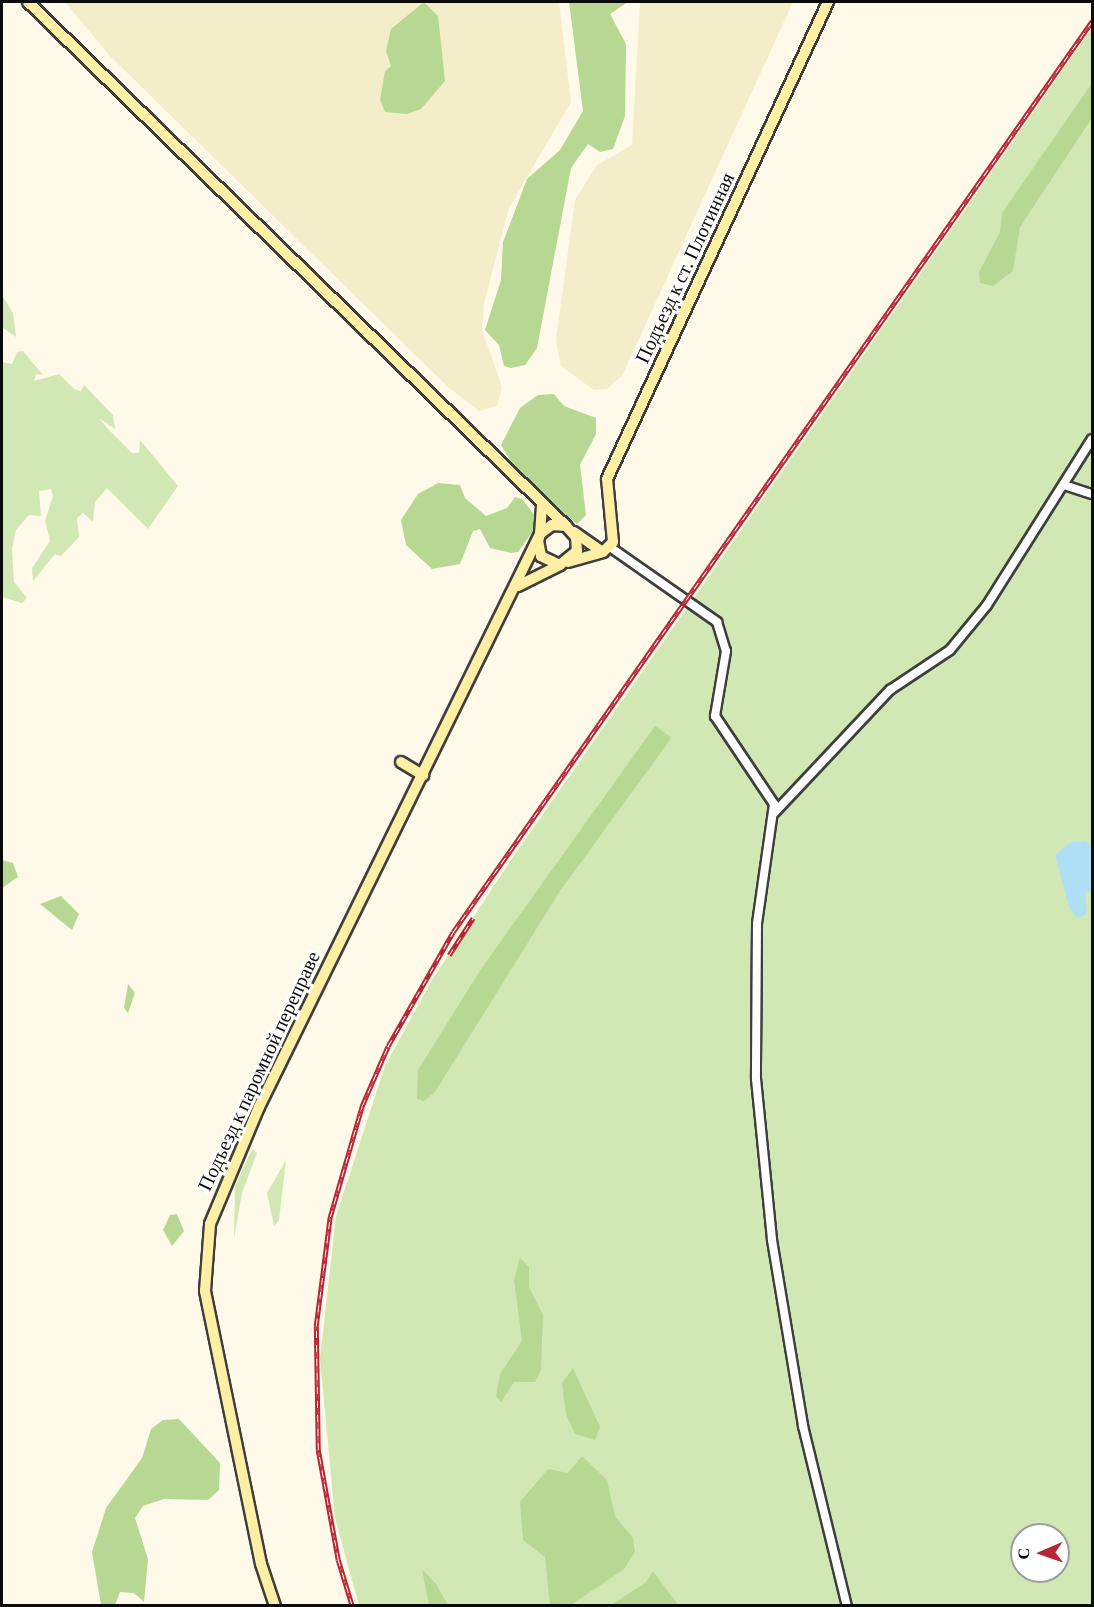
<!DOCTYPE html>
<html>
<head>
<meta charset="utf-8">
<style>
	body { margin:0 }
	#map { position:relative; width:1094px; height:1607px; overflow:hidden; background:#fff9e9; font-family:"Crimson Pro",serif }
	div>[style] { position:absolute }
	.farmland>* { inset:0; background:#f3edca }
	.green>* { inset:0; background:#d2e8b4 }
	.forest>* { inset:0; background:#b6d893 }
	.water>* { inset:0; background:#aedff5 }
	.roads { filter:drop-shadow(2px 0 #3e3e3e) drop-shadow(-2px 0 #3e3e3e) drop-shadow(0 2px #3e3e3e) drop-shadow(0 -2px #3e3e3e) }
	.street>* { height:8px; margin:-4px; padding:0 4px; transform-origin:4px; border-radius:4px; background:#fff }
	.secondary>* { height:10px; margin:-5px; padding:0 5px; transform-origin:5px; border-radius:5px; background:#feefa4 }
	.rail>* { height:4.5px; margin-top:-2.25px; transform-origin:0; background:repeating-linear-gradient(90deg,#fff 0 7px,#b82535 0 14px); box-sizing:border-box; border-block:2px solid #b82535 }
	span { translate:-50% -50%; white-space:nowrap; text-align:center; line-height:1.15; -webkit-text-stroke:6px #fff; paint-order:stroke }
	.street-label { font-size:20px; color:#0b0b0b }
	.frame { position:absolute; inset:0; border:3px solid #0b0b0b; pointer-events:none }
	.north { position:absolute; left:1010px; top:1523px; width:60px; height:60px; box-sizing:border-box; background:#fff; border:2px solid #9d9d9d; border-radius:50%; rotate:268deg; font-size:16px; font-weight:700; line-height:24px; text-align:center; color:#0b0b0b }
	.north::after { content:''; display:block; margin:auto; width:21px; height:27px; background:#b82535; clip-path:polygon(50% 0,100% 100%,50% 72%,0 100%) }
</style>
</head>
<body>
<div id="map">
	<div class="farmland">
		<div style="clip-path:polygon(65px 2px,559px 2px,571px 102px,509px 208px,484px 303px,482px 330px,502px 387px,497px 406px,479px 411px,448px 387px,109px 55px)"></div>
		<div style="clip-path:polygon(640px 2px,793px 2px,622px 376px,607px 389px,594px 390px,561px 366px,556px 340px,575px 200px,597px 165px,632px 145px)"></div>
	</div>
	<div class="green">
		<div style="clip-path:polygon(evenodd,1092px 28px,1092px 1605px,359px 1606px,335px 1518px,320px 1359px,336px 1216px,385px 1066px,432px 980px,513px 857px,1092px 28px,1022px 1535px,1058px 1535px,1058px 1571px,1022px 1571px,1022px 1535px)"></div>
		<div style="clip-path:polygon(2px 295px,13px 313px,16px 337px,2px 327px)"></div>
		<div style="clip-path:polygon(23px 351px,43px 375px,36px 374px,34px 381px,59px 374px,74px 389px,81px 391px,84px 385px,113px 415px,115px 429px,99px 418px,107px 428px,132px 453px,139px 453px,140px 440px,178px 486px,148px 529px,107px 488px,95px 502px,93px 522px,83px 513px,77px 518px,79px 537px,61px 556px,55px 554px,33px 581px,32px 568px,50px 541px,45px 521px,53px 496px,51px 489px,39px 491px,41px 516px,29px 515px,16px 530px,12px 549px,14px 582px,27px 598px,22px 603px,2px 597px,2px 362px,12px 364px,17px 352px)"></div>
		<div style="clip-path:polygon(252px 1149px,257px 1153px,242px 1193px,234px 1238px,235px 1186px)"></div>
		<div style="clip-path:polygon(286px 1160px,279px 1220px,274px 1226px,267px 1193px)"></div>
	</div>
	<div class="forest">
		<div style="clip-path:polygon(424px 2px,438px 16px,445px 81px,421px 109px,407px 114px,385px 112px,380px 100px,385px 71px,391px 66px,386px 51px,391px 29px)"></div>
		<div style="clip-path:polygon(569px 2px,628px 2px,610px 14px,626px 44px,625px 116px,613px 149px,600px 152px,588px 144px,571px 168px,537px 348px,525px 365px,511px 368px,504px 366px,499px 345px,485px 330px,501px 280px,503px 242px,527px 179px,560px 150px,583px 111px)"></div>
		<div style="clip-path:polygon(1092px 83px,1092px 118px,1020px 227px,1013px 271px,993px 286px,980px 283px,979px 272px,1000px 232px,1002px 213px)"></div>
		<div style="clip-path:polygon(554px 394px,564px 406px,596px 418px,596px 434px,580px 465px,586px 515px,577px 524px,521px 478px,501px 445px,520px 408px,538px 395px)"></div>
		<div style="clip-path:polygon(438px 483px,460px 485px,465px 498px,486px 516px,507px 508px,515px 497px,522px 499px,535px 516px,534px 530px,518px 552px,511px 553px,490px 548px,480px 529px,473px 531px,460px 564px,432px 569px,406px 545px,401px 520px,418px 494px)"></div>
		<div style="clip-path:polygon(655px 726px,671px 737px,667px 744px,560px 891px,435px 1092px,424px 1101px,417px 1099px,418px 1070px,481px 969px)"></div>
		<div style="clip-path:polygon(2px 860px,13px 863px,18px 877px,2px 888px)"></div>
		<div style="clip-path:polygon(61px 896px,79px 914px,72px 930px,40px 904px)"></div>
		<div style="clip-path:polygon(128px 984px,135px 993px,128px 1013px,124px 1008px)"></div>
		<div style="clip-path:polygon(177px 1214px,184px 1231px,172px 1246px,163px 1230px,170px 1215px)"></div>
		<div style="clip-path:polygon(520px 1258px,529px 1267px,529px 1287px,543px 1315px,541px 1370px,535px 1382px,514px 1382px,501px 1402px,496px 1396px,500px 1374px,522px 1341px,514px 1280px)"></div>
		<div style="clip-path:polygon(573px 1368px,600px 1427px,595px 1440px,575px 1434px,566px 1414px,562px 1383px)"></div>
		<div style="clip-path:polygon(179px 1419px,220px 1463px,219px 1490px,208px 1500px,164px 1499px,143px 1506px,135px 1518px,148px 1559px,144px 1602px,134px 1593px,120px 1592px,115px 1605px,101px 1605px,92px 1552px,106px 1508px,142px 1458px,151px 1429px,163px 1420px)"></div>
		<div style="clip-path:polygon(582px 1456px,607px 1480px,615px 1516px,633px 1538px,635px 1552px,624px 1569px,571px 1605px,550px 1605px,545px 1557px,523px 1540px,520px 1502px,548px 1469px,568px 1473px)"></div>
		<div style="clip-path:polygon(422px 1569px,436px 1584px,448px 1605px,429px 1605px)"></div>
		<div style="clip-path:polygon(653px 1571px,678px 1605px,611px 1605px,645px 1583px)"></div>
	</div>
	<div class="water">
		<div style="clip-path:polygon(1086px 841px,1092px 848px,1092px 893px,1085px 891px,1087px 914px,1077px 918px,1069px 907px,1055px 855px,1071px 842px)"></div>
	</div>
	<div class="roads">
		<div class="street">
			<div style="left:1064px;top:485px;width:29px;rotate:18deg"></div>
			<div style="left:610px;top:547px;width:131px;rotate:35deg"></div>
			<div style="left:717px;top:622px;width:30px;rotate:73deg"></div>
			<div style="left:726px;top:651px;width:66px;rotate:99.6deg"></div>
			<div style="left:715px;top:716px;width:106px;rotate:56.2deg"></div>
			<div style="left:774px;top:804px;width:121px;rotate:98.1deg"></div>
			<div style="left:757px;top:924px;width:155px;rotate:90.4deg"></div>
			<div style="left:756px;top:1079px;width:162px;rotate:84.3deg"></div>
			<div style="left:772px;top:1240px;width:189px;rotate:80.5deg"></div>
			<div style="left:803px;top:1426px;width:185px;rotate:76.3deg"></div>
			<div style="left:775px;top:812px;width:168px;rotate:-46.7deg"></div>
			<div style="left:890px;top:690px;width:72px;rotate:-33.7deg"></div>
			<div style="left:950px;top:650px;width:58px;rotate:-50.6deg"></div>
			<div style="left:987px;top:605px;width:196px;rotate:-57.7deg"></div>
		</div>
		<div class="secondary">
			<div style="left:28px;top:2px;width:751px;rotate:44.24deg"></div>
			<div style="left:574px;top:532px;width:35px;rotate:35deg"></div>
			<div style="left:568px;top:562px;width:36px;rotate:-16deg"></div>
			<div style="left:603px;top:552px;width:14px;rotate:-45deg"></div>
			<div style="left:613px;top:542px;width:63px;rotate:-95.4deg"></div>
			<div style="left:607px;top:479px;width:526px;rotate:-65.14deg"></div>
			<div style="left:518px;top:586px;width:47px;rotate:-26.6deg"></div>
			<div style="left:401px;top:762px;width:26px;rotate:31deg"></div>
			<div style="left:275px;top:1606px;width:44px;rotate:-108.4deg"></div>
			<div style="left:261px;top:1564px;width:279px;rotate:-101.6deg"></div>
			<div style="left:205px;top:1291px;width:67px;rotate:-85.7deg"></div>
			<div style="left:210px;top:1224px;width:127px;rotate:-67.3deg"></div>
			<div style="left:259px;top:1107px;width:638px;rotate:-63.88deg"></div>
			<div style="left:540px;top:534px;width:15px;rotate:-37deg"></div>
			<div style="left:552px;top:525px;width:14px;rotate:4deg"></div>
			<div style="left:566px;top:526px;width:15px;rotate:48deg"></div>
			<div style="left:576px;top:537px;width:14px;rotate:86deg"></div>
			<div style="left:577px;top:551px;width:22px;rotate:141deg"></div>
			<div style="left:560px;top:565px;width:21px;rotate:-155deg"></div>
			<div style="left:541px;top:556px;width:15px;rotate:-101deg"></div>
			<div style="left:538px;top:541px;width:7px;rotate:-74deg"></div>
			<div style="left:540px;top:534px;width:28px;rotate:-86deg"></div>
		</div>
	</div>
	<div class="rail">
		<div style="left:449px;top:955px;width:44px;rotate:-57deg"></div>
		<div style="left:352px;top:1606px;width:48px;rotate:-106.9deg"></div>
		<div style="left:338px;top:1560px;width:112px;rotate:-100.3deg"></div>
		<div style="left:318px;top:1450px;width:124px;rotate:-90.9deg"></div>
		<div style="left:316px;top:1326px;width:110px;rotate:-82.7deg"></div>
		<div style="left:330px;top:1217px;width:116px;rotate:-73.9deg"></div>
		<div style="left:362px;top:1106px;width:65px;rotate:-66.6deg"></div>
		<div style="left:388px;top:1046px;width:131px;rotate:-60.3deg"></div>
		<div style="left:453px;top:932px;width:1113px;rotate:-54.95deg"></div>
	</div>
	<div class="street-label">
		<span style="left:685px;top:268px;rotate:-65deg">Подъезд к ст. Плотинная</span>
		<span style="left:259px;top:1071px;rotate:-65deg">Подъезд к паромной переправе</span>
	</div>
	<div class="frame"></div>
	<div class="north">С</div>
</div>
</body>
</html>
